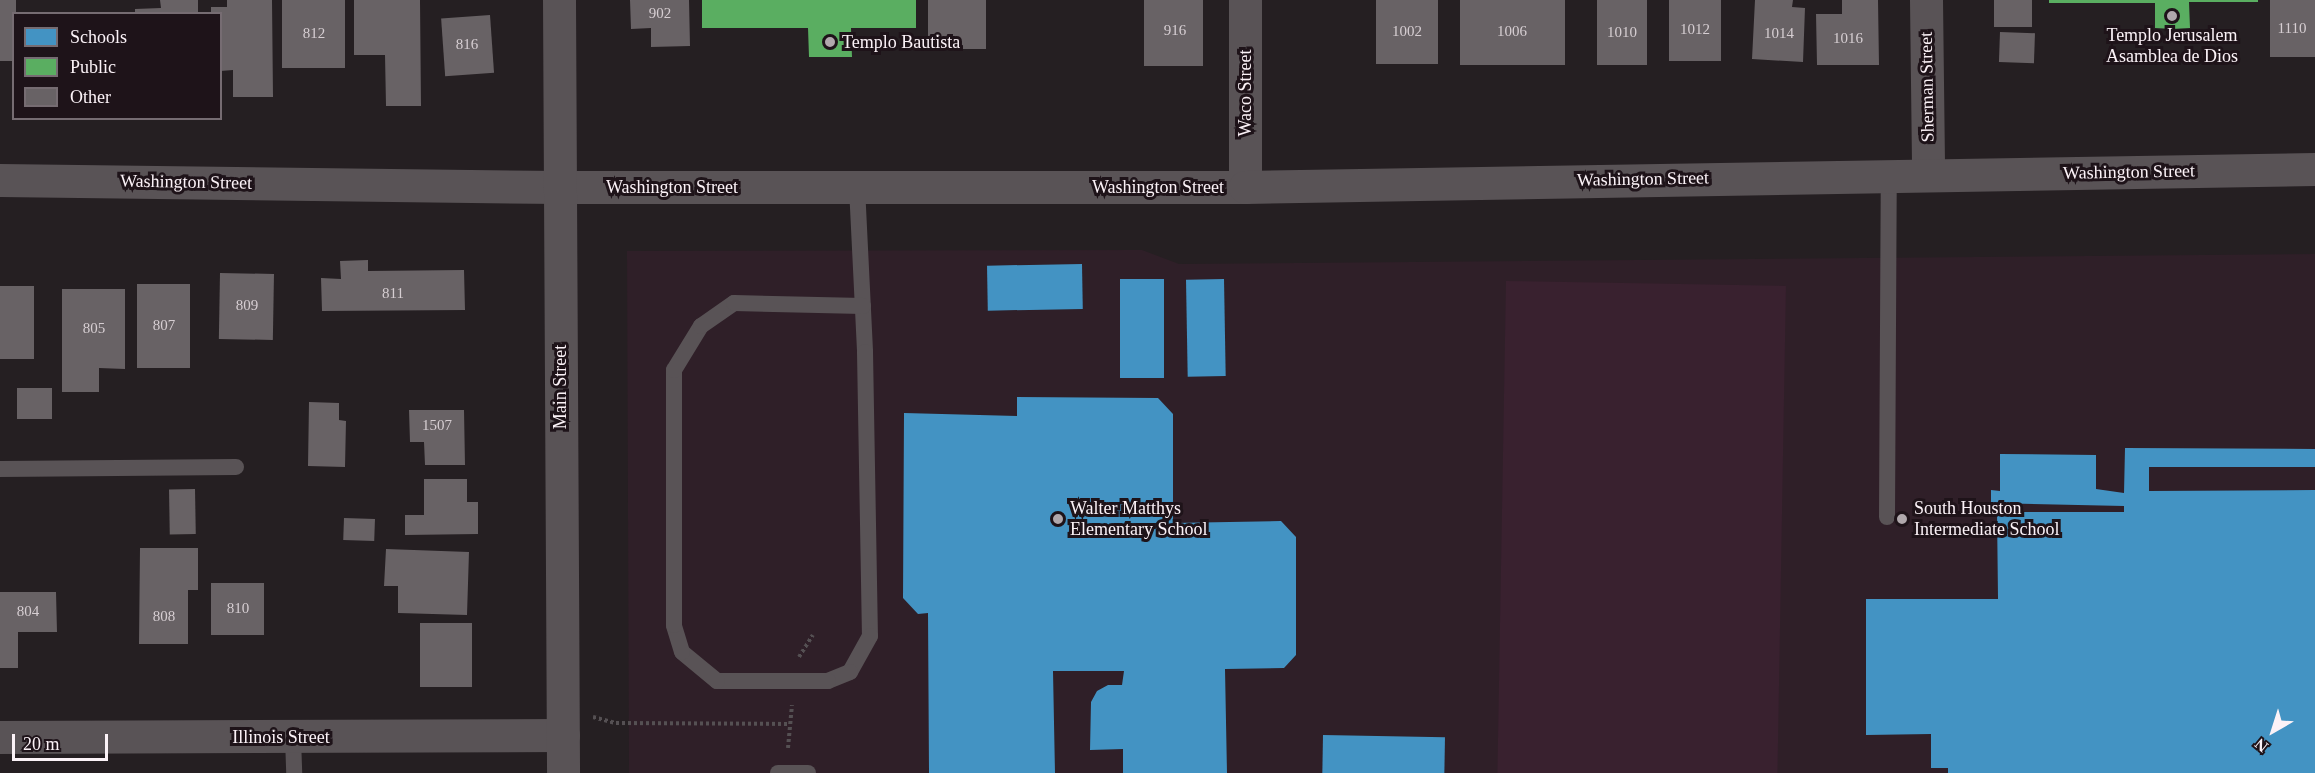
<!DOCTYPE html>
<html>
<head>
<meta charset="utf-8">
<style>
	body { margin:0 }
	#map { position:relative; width:2315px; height:773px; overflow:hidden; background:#251f22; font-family:Georgia,serif }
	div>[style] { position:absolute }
	.built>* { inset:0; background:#2f1f28 }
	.green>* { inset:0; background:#39212f; transform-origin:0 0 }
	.schools>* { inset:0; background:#4393c3; transform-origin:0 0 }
	.public>* { inset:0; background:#5aae61 }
	.building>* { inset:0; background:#686265; transform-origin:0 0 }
	.path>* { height:4px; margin-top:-2px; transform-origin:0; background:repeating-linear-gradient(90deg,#555053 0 3px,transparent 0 6px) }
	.lane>* { height:16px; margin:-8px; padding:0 8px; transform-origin:8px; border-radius:8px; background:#595356 }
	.street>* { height:33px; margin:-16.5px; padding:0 16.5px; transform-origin:16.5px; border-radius:16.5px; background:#595356 }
	.secondary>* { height:33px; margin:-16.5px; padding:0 16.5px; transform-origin:16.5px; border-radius:16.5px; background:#595356 }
	.dots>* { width:16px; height:16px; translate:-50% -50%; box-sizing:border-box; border:3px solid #1e1319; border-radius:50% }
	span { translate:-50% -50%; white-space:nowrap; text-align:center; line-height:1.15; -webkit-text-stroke:6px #1e1319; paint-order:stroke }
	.number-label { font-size:15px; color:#d6ced2 }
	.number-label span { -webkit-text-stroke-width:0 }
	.poi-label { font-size:18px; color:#fbf2f7 }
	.left { translate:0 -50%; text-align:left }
	.street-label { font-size:18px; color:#fbf2f7 }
	.legend { position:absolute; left:12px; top:12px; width:210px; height:108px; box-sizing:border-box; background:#1e1319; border:2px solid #766c72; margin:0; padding:8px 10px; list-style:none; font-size:18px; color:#fbf2f7 }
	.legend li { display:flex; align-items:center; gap:12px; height:30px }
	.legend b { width:30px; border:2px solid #766c72 }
	.north { position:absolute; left:2243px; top:701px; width:60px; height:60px; -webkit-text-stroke:4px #1e1319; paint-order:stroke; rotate:219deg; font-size:16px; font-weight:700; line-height:24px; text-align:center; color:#fbf2f7 }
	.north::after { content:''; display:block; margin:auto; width:21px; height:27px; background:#fbf2f7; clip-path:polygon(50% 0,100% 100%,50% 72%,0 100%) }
	.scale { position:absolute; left:12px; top:734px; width:96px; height:27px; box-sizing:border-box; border:3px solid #fbf2f7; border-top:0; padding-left:8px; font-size:18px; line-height:21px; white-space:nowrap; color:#fbf2f7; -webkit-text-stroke:4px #1e1319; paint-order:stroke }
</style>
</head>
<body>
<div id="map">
	<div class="built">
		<div style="clip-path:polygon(1142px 250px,1179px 264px,2315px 254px,2315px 773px,629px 773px,627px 251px)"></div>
	</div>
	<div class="green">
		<div style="left:1506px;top:281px;width:280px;height:492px;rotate:1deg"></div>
	</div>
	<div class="schools">
		<div style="left:1082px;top:264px;width:45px;height:95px;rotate:89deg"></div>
		<div style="left:1120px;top:279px;width:44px;height:99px"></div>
		<div style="left:1224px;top:279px;width:97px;height:38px;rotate:89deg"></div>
		<div style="clip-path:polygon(1017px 397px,1158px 398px,1173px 414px,1173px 523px,1281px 521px,1296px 537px,1296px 655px,1284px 668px,1225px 669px,1227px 773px,1123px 773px,1123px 749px,1090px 750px,1091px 702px,1097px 691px,1108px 685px,1122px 685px,1124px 671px,1053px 671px,1055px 773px,929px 773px,928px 613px,918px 614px,903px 598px,904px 413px,1017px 416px)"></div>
		<div style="clip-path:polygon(2125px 448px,2315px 449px,2315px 467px,2149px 467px,2149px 491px,2315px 490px,2315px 773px,1948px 773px,1948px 768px,1931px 768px,1931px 734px,1866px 735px,1866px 599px,1998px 599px,1997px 512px,2124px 512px,2124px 506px,1991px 503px,1991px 490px,2000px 491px,2000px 454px,2096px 455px,2096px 489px,2124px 493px)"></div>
		<div style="left:1323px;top:735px;width:122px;height:38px;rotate:1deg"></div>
	</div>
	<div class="public">
		<div style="clip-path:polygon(702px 0,916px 0,916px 28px,851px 28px,852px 57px,809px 57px,808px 28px,702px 28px)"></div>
		<div style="clip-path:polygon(2049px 0,2258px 0,2258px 2px,2189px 2px,2190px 28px,2172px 29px,2155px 28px,2155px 3px,2049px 3px)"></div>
	</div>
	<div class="building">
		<div style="left:0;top:0;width:16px;height:61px"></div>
		<div style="clip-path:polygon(160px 0,198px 0,198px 14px,135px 14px,135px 9px,161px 8px)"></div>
		<div style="clip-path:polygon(227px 0,272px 0,273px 97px,233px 97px,233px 70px,220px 71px,220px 14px,211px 14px,211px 7px,227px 7px)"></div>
		<div style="left:282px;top:0;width:63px;height:68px"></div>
		<div style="clip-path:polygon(354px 0,420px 0,421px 106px,386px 106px,385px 55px,354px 55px)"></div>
		<div style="clip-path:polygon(630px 0,689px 0,690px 46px,651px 47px,651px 28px,631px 29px)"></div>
		<div style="left:928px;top:0;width:58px;height:49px"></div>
		<div style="left:1144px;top:0;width:59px;height:66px"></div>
		<div style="left:1376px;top:0;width:62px;height:64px"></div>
		<div style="left:1460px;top:0;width:105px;height:65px"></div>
		<div style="left:1597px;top:0;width:50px;height:65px"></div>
		<div style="left:1669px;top:0;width:52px;height:61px"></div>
		<div style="clip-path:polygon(1755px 0,1793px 0,1792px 7px,1805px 8px,1803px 62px,1752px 59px)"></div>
		<div style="clip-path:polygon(1842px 0,1878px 0,1879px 65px,1817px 65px,1816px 14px,1842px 14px)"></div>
		<div style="left:1994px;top:0;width:38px;height:27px"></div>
		<div style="left:2270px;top:0;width:45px;height:57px"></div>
		<div style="left:490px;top:15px;width:58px;height:49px;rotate:86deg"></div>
		<div style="left:2000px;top:32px;width:35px;height:30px;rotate:2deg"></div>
		<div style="clip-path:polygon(368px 260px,368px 271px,464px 270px,465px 310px,322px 311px,321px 278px,341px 279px,340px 261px)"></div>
		<div style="left:220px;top:273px;width:54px;height:66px;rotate:1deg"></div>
		<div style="left:137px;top:284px;width:53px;height:84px"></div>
		<div style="left:0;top:286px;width:34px;height:73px"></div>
		<div style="clip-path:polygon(62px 289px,125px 289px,125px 369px,99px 368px,99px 392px,62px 392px)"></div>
		<div style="left:17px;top:388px;width:35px;height:31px"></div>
		<div style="clip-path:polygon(309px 402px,339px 403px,339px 420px,346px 421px,345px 467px,308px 466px)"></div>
		<div style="clip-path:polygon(409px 410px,464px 410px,465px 465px,425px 465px,424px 442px,410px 442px)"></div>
		<div style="clip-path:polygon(424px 479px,467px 479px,467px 502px,478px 502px,478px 534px,405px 535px,405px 515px,424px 515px)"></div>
		<div style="left:195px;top:489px;width:45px;height:26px;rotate:89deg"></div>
		<div style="left:344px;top:518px;width:31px;height:22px;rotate:2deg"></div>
		<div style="clip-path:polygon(140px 548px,198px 548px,198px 590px,188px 590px,188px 644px,139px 644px)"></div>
		<div style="clip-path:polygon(386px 549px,469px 552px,467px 615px,398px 613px,398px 586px,384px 586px)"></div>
		<div style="left:211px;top:583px;width:53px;height:52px"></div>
		<div style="clip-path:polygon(0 592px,56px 592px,57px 632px,18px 632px,18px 668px,0 668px)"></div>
		<div style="left:420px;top:623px;width:52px;height:64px"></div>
	</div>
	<div class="path">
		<div style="left:799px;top:657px;width:26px;rotate:-58deg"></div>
		<div style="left:593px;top:717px;width:24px;rotate:15deg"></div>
		<div style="left:616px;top:723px;width:171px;rotate:0.3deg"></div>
		<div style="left:788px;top:748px;width:43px;rotate:-84.7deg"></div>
	</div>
	<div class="lane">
		<div style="left:857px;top:187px;width:165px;rotate:87.2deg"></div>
		<div style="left:865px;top:352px;width:284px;rotate:89deg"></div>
		<div style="left:870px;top:636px;width:41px;rotate:119.1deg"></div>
		<div style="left:850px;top:672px;width:24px;rotate:158deg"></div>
		<div style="left:828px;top:681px;width:111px;rotate:180deg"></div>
		<div style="left:717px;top:681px;width:45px;rotate:-140.4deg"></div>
		<div style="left:682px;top:652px;width:28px;rotate:-107deg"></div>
		<div style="left:674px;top:625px;width:255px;rotate:-90deg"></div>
		<div style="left:674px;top:370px;width:52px;rotate:-58.5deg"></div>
		<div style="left:701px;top:326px;width:40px;rotate:-34.9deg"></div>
		<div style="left:734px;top:303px;width:129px;rotate:1.3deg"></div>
		<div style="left:0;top:469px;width:236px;rotate:-0.5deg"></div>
		<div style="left:1887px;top:517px;width:343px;rotate:-89.7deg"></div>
		<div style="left:293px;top:738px;width:35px;rotate:88deg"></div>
		<div style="left:778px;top:773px;width:30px"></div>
	</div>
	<div class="street">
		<div style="left:1245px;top:0;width:187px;rotate:90deg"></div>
		<div style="left:1926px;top:0;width:174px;rotate:89.3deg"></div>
		<div style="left:0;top:180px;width:560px;rotate:0.72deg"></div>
		<div style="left:560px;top:187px;width:685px"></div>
		<div style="left:1245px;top:187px;width:1070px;rotate:-0.96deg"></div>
		<div style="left:0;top:737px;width:563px;rotate:-0.2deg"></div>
	</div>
	<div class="secondary">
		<div style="left:559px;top:0;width:773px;rotate:89.7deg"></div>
	</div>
	<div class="dots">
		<div style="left:2172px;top:16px;background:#b0a8ac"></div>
		<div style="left:830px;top:42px;background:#b0a8ac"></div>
		<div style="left:1058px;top:519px;background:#b0a8ac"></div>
		<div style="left:1902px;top:519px;background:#b0a8ac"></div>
	</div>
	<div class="number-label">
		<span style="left:660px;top:14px">902</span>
		<span style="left:2292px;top:29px">1110</span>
		<span style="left:1695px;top:30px">1012</span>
		<span style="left:1175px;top:31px">916</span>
		<span style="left:1407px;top:32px">1002</span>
		<span style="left:1512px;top:32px">1006</span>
		<span style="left:1622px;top:33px">1010</span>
		<span style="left:314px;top:34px">812</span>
		<span style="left:1779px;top:34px">1014</span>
		<span style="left:1848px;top:39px">1016</span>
		<span style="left:467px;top:45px">816</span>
		<span style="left:393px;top:294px">811</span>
		<span style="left:247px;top:306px">809</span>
		<span style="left:164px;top:326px">807</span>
		<span style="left:94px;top:329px">805</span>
		<span style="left:437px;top:426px">1507</span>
		<span style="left:238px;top:609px">810</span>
		<span style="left:28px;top:612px">804</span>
		<span style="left:164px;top:617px">808</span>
	</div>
	<div class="poi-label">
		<span style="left:2172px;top:46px">Templo Jerusalem<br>Asamblea de Dios</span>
		<span class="left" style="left:842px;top:42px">Templo Bautista</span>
		<span class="left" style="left:1070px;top:519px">Walter Matthys<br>Elementary School</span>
		<span class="left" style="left:1914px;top:519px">South Houston<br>Intermediate School</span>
	</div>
	<div class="street-label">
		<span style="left:1927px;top:87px;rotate:-91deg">Sherman Street</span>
		<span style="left:1245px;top:93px;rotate:-90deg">Waco Street</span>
		<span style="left:2129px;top:172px;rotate:-1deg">Washington Street</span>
		<span style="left:1643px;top:179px;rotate:-1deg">Washington Street</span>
		<span style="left:186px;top:182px;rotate:1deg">Washington Street</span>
		<span style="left:672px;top:187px">Washington Street</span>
		<span style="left:1158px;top:187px">Washington Street</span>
		<span style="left:560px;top:387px;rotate:-90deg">Main Street</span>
		<span style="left:281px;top:737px">Illinois Street</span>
	</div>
	<ul class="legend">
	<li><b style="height:16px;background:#4393c3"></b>Schools</li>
	<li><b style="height:16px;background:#5aae61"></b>Public</li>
	<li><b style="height:16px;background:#686265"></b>Other</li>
	</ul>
	<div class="north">N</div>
	<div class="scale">20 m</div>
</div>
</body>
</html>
